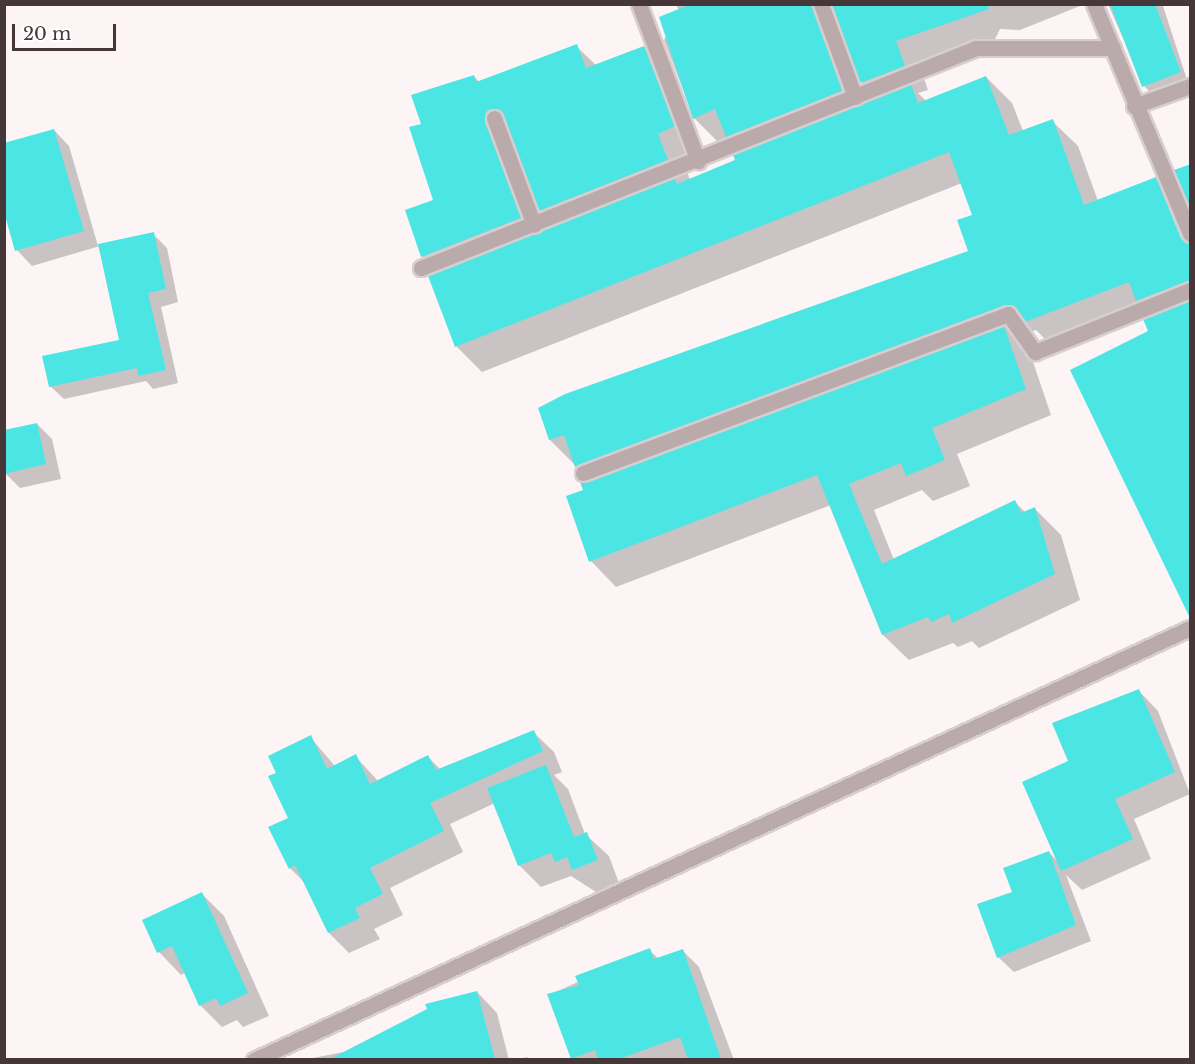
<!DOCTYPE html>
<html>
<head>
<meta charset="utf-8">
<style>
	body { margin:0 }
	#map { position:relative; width:1195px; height:1064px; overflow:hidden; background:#fcf4f5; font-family:"Libre Baskerville",serif }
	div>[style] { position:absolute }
	.shadow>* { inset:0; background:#0003 }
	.building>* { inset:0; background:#4be6e4 }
	.roads { filter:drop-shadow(2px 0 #d7cecf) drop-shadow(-2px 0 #d7cecf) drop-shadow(0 2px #d7cecf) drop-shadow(0 -2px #d7cecf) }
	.minor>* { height:15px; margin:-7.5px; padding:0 7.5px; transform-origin:7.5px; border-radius:7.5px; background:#bbaaac }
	span { translate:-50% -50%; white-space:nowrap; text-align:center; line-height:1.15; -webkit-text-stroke:4.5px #fff; paint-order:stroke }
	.frame { position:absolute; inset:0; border:6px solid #453638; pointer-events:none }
	.scale { position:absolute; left:12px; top:24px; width:104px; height:27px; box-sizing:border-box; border:3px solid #453638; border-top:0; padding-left:8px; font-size:18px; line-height:21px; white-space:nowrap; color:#453638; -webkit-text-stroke:4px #fff; paint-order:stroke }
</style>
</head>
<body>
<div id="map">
	<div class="shadow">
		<div style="clip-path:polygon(evenodd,676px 4px,1085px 4px,1020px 30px,1000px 29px,995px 39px,919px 65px,928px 90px,918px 93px,926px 101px,986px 77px,1012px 103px,1023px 131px,1052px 121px,1078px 146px,1098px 201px,1155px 179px,1181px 205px,1190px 227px,1190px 594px,1150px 332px,1154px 316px,1147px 310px,1052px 346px,1036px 330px,1013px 337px,1030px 353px,1051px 415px,957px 454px,970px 486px,933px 501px,922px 490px,874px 510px,894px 560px,1015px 502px,1026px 513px,1035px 509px,1061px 535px,1080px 600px,979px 648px,972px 641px,958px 647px,953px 643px,909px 660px,883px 635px,831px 505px,616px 587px,591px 561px,585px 491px,590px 480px,550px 440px,540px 408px,970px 252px,973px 216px,962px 183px,482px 372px,456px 346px,439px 273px,423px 257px,407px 211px,435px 201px,423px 125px,474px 76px,479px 82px,576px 46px,597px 66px,644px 47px,670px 73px,700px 152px,683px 160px,690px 180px,737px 161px,744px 152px,729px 137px,718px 142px,694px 118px,664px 40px,679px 11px,676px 4px,839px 22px,862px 83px,878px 99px,862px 105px,835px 32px,839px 22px,676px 4px,514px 140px,540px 210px,557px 226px,542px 232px,510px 148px,514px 140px,676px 4px,1167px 208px,1170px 208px,1185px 244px,1182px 245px,1167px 208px)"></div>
		<div style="clip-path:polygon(1108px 4px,1163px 6px,1190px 89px,1159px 101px,1144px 86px)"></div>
		<div style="clip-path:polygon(54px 130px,69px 146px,98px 246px,153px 234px,167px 248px,178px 302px,161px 307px,178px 383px,153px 389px,146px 381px,64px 399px,50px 386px,120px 341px,100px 246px,32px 266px,17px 250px)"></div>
		<div style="clip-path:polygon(37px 424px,52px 439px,61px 479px,20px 488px,5px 473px)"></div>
		<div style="clip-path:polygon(1139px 691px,1158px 711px,1190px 794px,1134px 819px,1151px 859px,1082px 890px,1066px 875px,1091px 941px,1014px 972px,998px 957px,1013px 893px,1049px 852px,1058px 862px,1070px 762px)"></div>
		<div style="clip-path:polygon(533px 732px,554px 752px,562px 772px,554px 775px,568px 789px,585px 834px,609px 856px,619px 883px,596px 892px,571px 876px,541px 887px,519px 865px,495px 803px,450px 824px,463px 852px,390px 888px,403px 915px,374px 929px,380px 939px,349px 953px,329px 933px,305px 883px,290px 868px,290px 818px,278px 773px,310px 737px,335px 766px,355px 756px,378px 781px,428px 757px,441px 770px)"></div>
		<div style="clip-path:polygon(202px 894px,224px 916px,269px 1016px,243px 1027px,237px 1020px,222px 1027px,200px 1005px,186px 972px,181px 975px,159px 952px,144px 920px)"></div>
		<div style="clip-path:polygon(649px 950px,659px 959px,682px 950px,699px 967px,734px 1060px,573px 1059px,549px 995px)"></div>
		<div style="clip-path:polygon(477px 992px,497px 1013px,509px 1060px,302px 1060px,349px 1051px)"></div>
		<div style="clip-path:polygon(527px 1057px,530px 1060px,518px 1060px)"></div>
	</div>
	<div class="building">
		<div style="clip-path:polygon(691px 4px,812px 4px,842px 91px,726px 137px,715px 109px,693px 119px,659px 17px)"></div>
		<div style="clip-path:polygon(832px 4px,988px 4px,989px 9px,896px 41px,905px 66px,860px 83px)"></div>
		<div style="clip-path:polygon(1110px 4px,1155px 4px,1181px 72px,1142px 87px)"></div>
		<div style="clip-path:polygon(577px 44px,586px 68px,644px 46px,675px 126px,658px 134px,668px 160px,539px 211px,503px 115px,490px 109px,485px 121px,521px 218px,421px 257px,405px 210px,433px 200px,409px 127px,421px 124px,411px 95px,474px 75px,476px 82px)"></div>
		<div style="clip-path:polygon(986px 76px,1009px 135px,1053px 119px,1084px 205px,1156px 177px,1181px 238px,1191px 244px,1191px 280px,1136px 301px,1129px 282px,1025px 322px,1013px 306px,1005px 305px,575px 467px,564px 435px,549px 440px,538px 408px,565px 394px,968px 251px,957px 220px,972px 215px,949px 152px,455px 347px,428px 276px,674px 178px,677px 184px,735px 160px,733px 155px,911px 84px,918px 103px)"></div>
		<div style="clip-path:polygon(54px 129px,84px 231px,15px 251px,4px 212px,4px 143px)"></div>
		<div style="clip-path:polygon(1191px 164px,1191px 210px,1174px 170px)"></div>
		<div style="clip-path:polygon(154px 232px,166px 289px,148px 293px,166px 370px,138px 376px,137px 368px,49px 387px,42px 356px,119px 340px,98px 244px)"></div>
		<div style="clip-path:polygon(1191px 300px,1191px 618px,1190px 618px,1070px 370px,1148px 331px,1143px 319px)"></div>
		<div style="clip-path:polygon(1004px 326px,1026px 389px,932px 428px,945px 460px,906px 476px,901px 463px,849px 484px,882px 564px,1015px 500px,1021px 513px,1035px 507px,1055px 574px,952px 623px,949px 614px,931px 622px,928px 617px,882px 635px,817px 475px,589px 562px,566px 496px,583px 490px,580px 482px)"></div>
		<div style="clip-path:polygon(37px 423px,46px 464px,4px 474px,4px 430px)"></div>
		<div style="clip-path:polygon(1139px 689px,1175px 772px,1115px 799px,1133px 839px,1061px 871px,1022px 782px,1068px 761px,1052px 723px)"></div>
		<div style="clip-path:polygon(534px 730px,543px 751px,430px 803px,444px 831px,370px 868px,383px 894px,355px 908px,360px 918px,328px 933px,295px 865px,289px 869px,268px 827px,288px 818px,268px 776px,276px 773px,268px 756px,311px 735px,327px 769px,356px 754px,370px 784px,428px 755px,436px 770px)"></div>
		<div style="clip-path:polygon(546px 765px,574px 837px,587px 832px,598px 860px,572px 870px,567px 857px,555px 862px,551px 853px,518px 866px,487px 788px)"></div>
		<div style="clip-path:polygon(1049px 851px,1076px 925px,997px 958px,977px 904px,1012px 892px,1003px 868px)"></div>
		<div style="clip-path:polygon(202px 892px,248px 993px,220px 1006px,216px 998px,199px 1006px,172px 946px,157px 953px,142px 920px)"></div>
		<div style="clip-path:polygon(650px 948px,654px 959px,683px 949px,721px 1059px,688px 1059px,680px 1037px,619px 1059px,598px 1059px,595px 1050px,571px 1059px,547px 994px,579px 985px,575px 976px)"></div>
		<div style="clip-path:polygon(477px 991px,495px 1059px,330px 1059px,427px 1009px,425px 1004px)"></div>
	</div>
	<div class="roads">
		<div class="minor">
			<div style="left:639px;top:4px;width:168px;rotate:69.4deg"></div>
			<div style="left:821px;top:4px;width:99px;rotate:69.9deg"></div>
			<div style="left:1094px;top:4px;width:249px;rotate:67.3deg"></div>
			<div style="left:1134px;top:106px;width:59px;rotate:-19.7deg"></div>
			<div style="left:494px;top:118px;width:114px;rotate:69.5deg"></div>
			<div style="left:421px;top:268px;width:597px;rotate:-21.62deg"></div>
			<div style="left:976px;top:48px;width:137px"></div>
			<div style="left:583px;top:473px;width:454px;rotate:-20.5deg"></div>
			<div style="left:1008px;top:314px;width:47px;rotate:54.6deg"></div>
			<div style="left:1035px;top:352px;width:167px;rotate:-21.8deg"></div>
			<div style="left:254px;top:1060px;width:1031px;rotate:-24.78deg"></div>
		</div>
	</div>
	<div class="frame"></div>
	<div class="scale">20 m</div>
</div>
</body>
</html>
